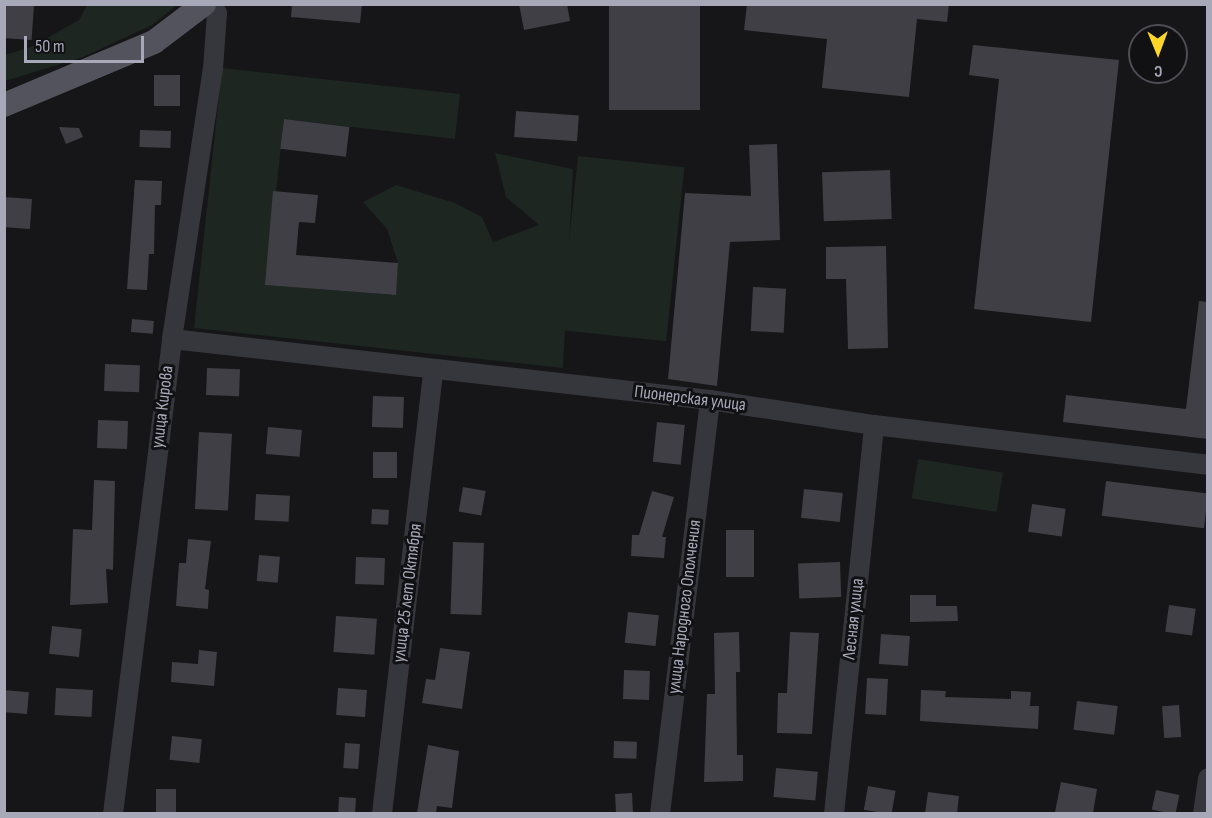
<!DOCTYPE html>
<html>
<head>
<meta charset="utf-8">
<style>
	body { margin:0 }
	#map { position:relative; width:1212px; height:818px; overflow:hidden; background:#161518; font-family:"Sofia Sans Condensed",sans-serif }
	div>[style] { position:absolute }
	.green>* { inset:0; background:#1d2620; transform-origin:0 0 }
	.building>* { inset:0; background:#403f45; transform-origin:0 0 }
	.minor>* { height:20px; margin:-10px; padding:0 10px; transform-origin:10px; border-radius:10px; background:#36363d }
	.major>* { height:24px; margin:-12px; padding:0 12px; transform-origin:12px; border-radius:12px; background:#52535c }
	span { translate:-50% -50%; white-space:nowrap; text-align:center; line-height:1.15; -webkit-text-stroke:6px #111013; paint-order:stroke }
	.street-label { font-size:18px; color:#a7a9b9 }
	.frame { position:absolute; inset:0; border:6px solid #a7a9b9; pointer-events:none }
	.north { position:absolute; left:1128px; top:24px; width:60px; height:60px; box-sizing:border-box; background:#111013; border:2px solid #4d4d55; border-radius:50%; rotate:179deg; font-size:16px; font-weight:700; line-height:24px; text-align:center; color:#a7a9b9 }
	.north::after { content:''; display:block; margin:auto; width:21px; height:27px; background:#fdd628; clip-path:polygon(50% 0,100% 100%,50% 72%,0 100%) }
	.scale { position:absolute; left:24px; top:36px; width:120px; height:27px; box-sizing:border-box; border:3px solid #a7a9b9; border-top:0; padding-left:8px; font-size:18px; line-height:21px; white-space:nowrap; color:#a7a9b9; -webkit-text-stroke:4px #111013; paint-order:stroke }
</style>
</head>
<body>
<div id="map">
	<div class="green">
		<div style="clip-path:polygon(87px 5px,177px 5px,152px 25px,83px 57px,5px 81px,5px 55px,31px 47px,79px 20px)"></div>
		<div style="clip-path:polygon(222px 68px,460px 94px,455px 139px,284px 119px,266px 285px,395px 295px,398px 263px,387px 229px,363px 202px,396px 185px,455px 203px,482px 217px,493px 242px,539px 225px,506px 197px,495px 153px,573px 169px,563px 368px,194px 328px)"></div>
		<div style="left:578px;top:156px;width:107px;height:175px;rotate:6deg"></div>
		<div style="left:918px;top:459px;width:86px;height:40px;rotate:9deg"></div>
	</div>
	<div class="building">
		<div style="left:4px;top:4px;width:30px;height:34px;rotate:4deg"></div>
		<div style="clip-path:polygon(292px 4px,362px 4px,360px 23px,291px 17px)"></div>
		<div style="clip-path:polygon(519px 4px,567px 4px,570px 21px,524px 30px)"></div>
		<div style="left:609px;top:4px;width:91px;height:106px"></div>
		<div style="clip-path:polygon(747px 4px,949px 4px,947px 22px,917px 19px,909px 97px,822px 88px,827px 39px,744px 30px)"></div>
		<div style="clip-path:polygon(973px 45px,1119px 60px,1091px 322px,974px 309px,999px 79px,969px 75px)"></div>
		<div style="left:154px;top:75px;width:26px;height:31px"></div>
		<div style="left:516px;top:111px;width:63px;height:26px;rotate:4deg"></div>
		<div style="left:284px;top:119px;width:66px;height:30px;rotate:7deg"></div>
		<div style="clip-path:polygon(59px 127px,79px 128px,83px 137px,66px 144px)"></div>
		<div style="left:140px;top:130px;width:31px;height:17px;rotate:2deg"></div>
		<div style="clip-path:polygon(777px 144px,780px 240px,730px 242px,717px 386px,668px 379px,685px 193px,751px 196px,749px 145px)"></div>
		<div style="left:890px;top:170px;width:49px;height:68px;rotate:88deg"></div>
		<div style="clip-path:polygon(135px 180px,162px 181px,161px 205px,155px 205px,154px 254px,149px 254px,147px 290px,127px 289px)"></div>
		<div style="clip-path:polygon(273px 191px,318px 195px,315px 223px,299px 222px,296px 255px,398px 263px,396px 295px,265px 285px)"></div>
		<div style="left:4px;top:197px;width:28px;height:30px;rotate:4deg"></div>
		<div style="clip-path:polygon(886px 246px,888px 348px,848px 349px,846px 279px,826px 279px,826px 247px)"></div>
		<div style="left:753px;top:287px;width:33px;height:44px;rotate:3deg"></div>
		<div style="clip-path:polygon(1199px 301px,1208px 302px,1208px 439px,1063px 422px,1066px 395px,1186px 409px)"></div>
		<div style="left:132px;top:319px;width:22px;height:13px;rotate:5deg"></div>
		<div style="left:105px;top:364px;width:35px;height:27px;rotate:2deg"></div>
		<div style="left:207px;top:368px;width:33px;height:27px;rotate:2deg"></div>
		<div style="left:373px;top:396px;width:31px;height:31px;rotate:2deg"></div>
		<div style="left:98px;top:420px;width:30px;height:28px;rotate:2deg"></div>
		<div style="left:657px;top:422px;width:28px;height:40px;rotate:6deg"></div>
		<div style="left:268px;top:427px;width:34px;height:27px;rotate:5deg"></div>
		<div style="left:199px;top:432px;width:33px;height:77px;rotate:3deg"></div>
		<div style="left:373px;top:452px;width:24px;height:26px"></div>
		<div style="clip-path:polygon(94px 480px,115px 481px,113px 570px,106px 569px,108px 603px,70px 605px,73px 529px,92px 530px)"></div>
		<div style="left:1106px;top:481px;width:103px;height:35px;rotate:7deg"></div>
		<div style="left:463px;top:487px;width:23px;height:25px;rotate:10deg"></div>
		<div style="left:804px;top:489px;width:39px;height:29px;rotate:6deg"></div>
		<div style="clip-path:polygon(652px 491px,674px 497px,662px 537px,666px 537px,664px 558px,631px 556px,632px 535px,639px 535px)"></div>
		<div style="left:256px;top:494px;width:34px;height:26px;rotate:3deg"></div>
		<div style="left:1032px;top:504px;width:34px;height:28px;rotate:8deg"></div>
		<div style="left:372px;top:509px;width:17px;height:15px;rotate:3deg"></div>
		<div style="left:726px;top:530px;width:28px;height:47px"></div>
		<div style="clip-path:polygon(188px 539px,211px 541px,205px 589px,209px 590px,208px 609px,176px 606px,179px 563px,186px 563px)"></div>
		<div style="left:453px;top:542px;width:31px;height:72px;rotate:2deg"></div>
		<div style="left:259px;top:555px;width:21px;height:26px;rotate:5deg"></div>
		<div style="left:356px;top:557px;width:29px;height:27px;rotate:2deg"></div>
		<div style="left:840px;top:562px;width:35px;height:42px;rotate:88deg"></div>
		<div style="clip-path:polygon(910px 595px,936px 595px,936px 606px,957px 606px,958px 621px,910px 622px)"></div>
		<div style="left:1169px;top:605px;width:27px;height:27px;rotate:8deg"></div>
		<div style="left:628px;top:612px;width:31px;height:31px;rotate:6deg"></div>
		<div style="left:336px;top:616px;width:41px;height:36px;rotate:4deg"></div>
		<div style="left:52px;top:626px;width:30px;height:28px;rotate:6deg"></div>
		<div style="clip-path:polygon(739px 632px,740px 672px,736px 672px,737px 755px,743px 755px,743px 781px,704px 782px,707px 694px,715px 694px,714px 633px)"></div>
		<div style="clip-path:polygon(790px 632px,819px 633px,812px 734px,777px 733px,778px 693px,787px 693px)"></div>
		<div style="left:881px;top:634px;width:29px;height:30px;rotate:4deg"></div>
		<div style="clip-path:polygon(440px 648px,470px 652px,462px 709px,422px 703px,426px 679px,435px 680px)"></div>
		<div style="clip-path:polygon(199px 650px,217px 652px,214px 686px,171px 682px,172px 662px,198px 664px)"></div>
		<div style="left:624px;top:670px;width:26px;height:29px;rotate:2deg"></div>
		<div style="left:867px;top:678px;width:21px;height:36px;rotate:3deg"></div>
		<div style="left:56px;top:688px;width:37px;height:27px;rotate:3deg"></div>
		<div style="left:338px;top:688px;width:29px;height:27px;rotate:4deg"></div>
		<div style="left:4px;top:690px;width:25px;height:22px;rotate:5deg"></div>
		<div style="clip-path:polygon(921px 690px,946px 691px,945px 697px,1011px 699px,1011px 691px,1031px 692px,1030px 706px,1039px 706px,1038px 729px,920px 721px)"></div>
		<div style="left:1077px;top:701px;width:41px;height:29px;rotate:7deg"></div>
		<div style="left:1179px;top:705px;width:32px;height:17px;rotate:86deg"></div>
		<div style="left:172px;top:736px;width:30px;height:24px;rotate:6deg"></div>
		<div style="left:614px;top:741px;width:23px;height:17px;rotate:2deg"></div>
		<div style="left:345px;top:743px;width:15px;height:25px;rotate:4deg"></div>
		<div style="clip-path:polygon(428px 745px,459px 751px,452px 808px,437px 806px,436px 813px,417px 813px)"></div>
		<div style="left:776px;top:768px;width:42px;height:29px;rotate:5deg"></div>
		<div style="clip-path:polygon(1061px 782px,1097px 789px,1093px 813px,1055px 812px)"></div>
		<div style="left:868px;top:786px;width:28px;height:24px;rotate:10deg"></div>
		<div style="left:156px;top:789px;width:20px;height:24px"></div>
		<div style="left:1156px;top:790px;width:24px;height:20px;rotate:12deg"></div>
		<div style="clip-path:polygon(928px 792px,959px 796px,957px 813px,925px 813px)"></div>
		<div style="left:632px;top:793px;width:20px;height:17px;rotate:87deg"></div>
		<div style="left:339px;top:797px;width:17px;height:16px;rotate:3deg"></div>
	</div>
	<div class="minor">
		<div style="left:172px;top:339px;width:541px;rotate:6.47deg"></div>
		<div style="left:710px;top:400px;width:166px;rotate:8.7deg"></div>
		<div style="left:874px;top:425px;width:336px;rotate:6.8deg"></div>
		<div style="left:113px;top:814px;width:479px;rotate:-82.9deg"></div>
		<div style="left:172px;top:339px;width:273px;rotate:-81.4deg"></div>
		<div style="left:213px;top:69px;width:56px;rotate:-85.9deg"></div>
		<div style="left:217px;top:13px;width:13px;rotate:-135deg"></div>
		<div style="left:382px;top:814px;width:445px;rotate:-83.4deg"></div>
		<div style="left:660px;top:814px;width:417px;rotate:-83.1deg"></div>
		<div style="left:834px;top:814px;width:391px;rotate:-84.1deg"></div>
		<div style="left:1203px;top:814px;width:36px;rotate:-82deg"></div>
	</div>
	<div class="major">
		<div style="left:4px;top:105px;width:163px;rotate:-22.8deg"></div>
		<div style="left:154px;top:42px;width:63px;rotate:-37.2deg"></div>
	</div>
	<div class="street-label">
		<span style="left:690px;top:399px;rotate:7deg">Пионерская улица</span>
		<span style="left:163px;top:407px;rotate:-83deg">улица Кирова</span>
		<span style="left:408px;top:593px;rotate:-83deg">улица 25 лет Октября</span>
		<span style="left:685px;top:607px;rotate:-83deg">улица Народного Ополчения</span>
		<span style="left:854px;top:619px;rotate:-84deg">Лесная улица</span>
	</div>
	<div class="frame"></div>
	<div class="north">С</div>
	<div class="scale">50 m</div>
</div>
</body>
</html>
